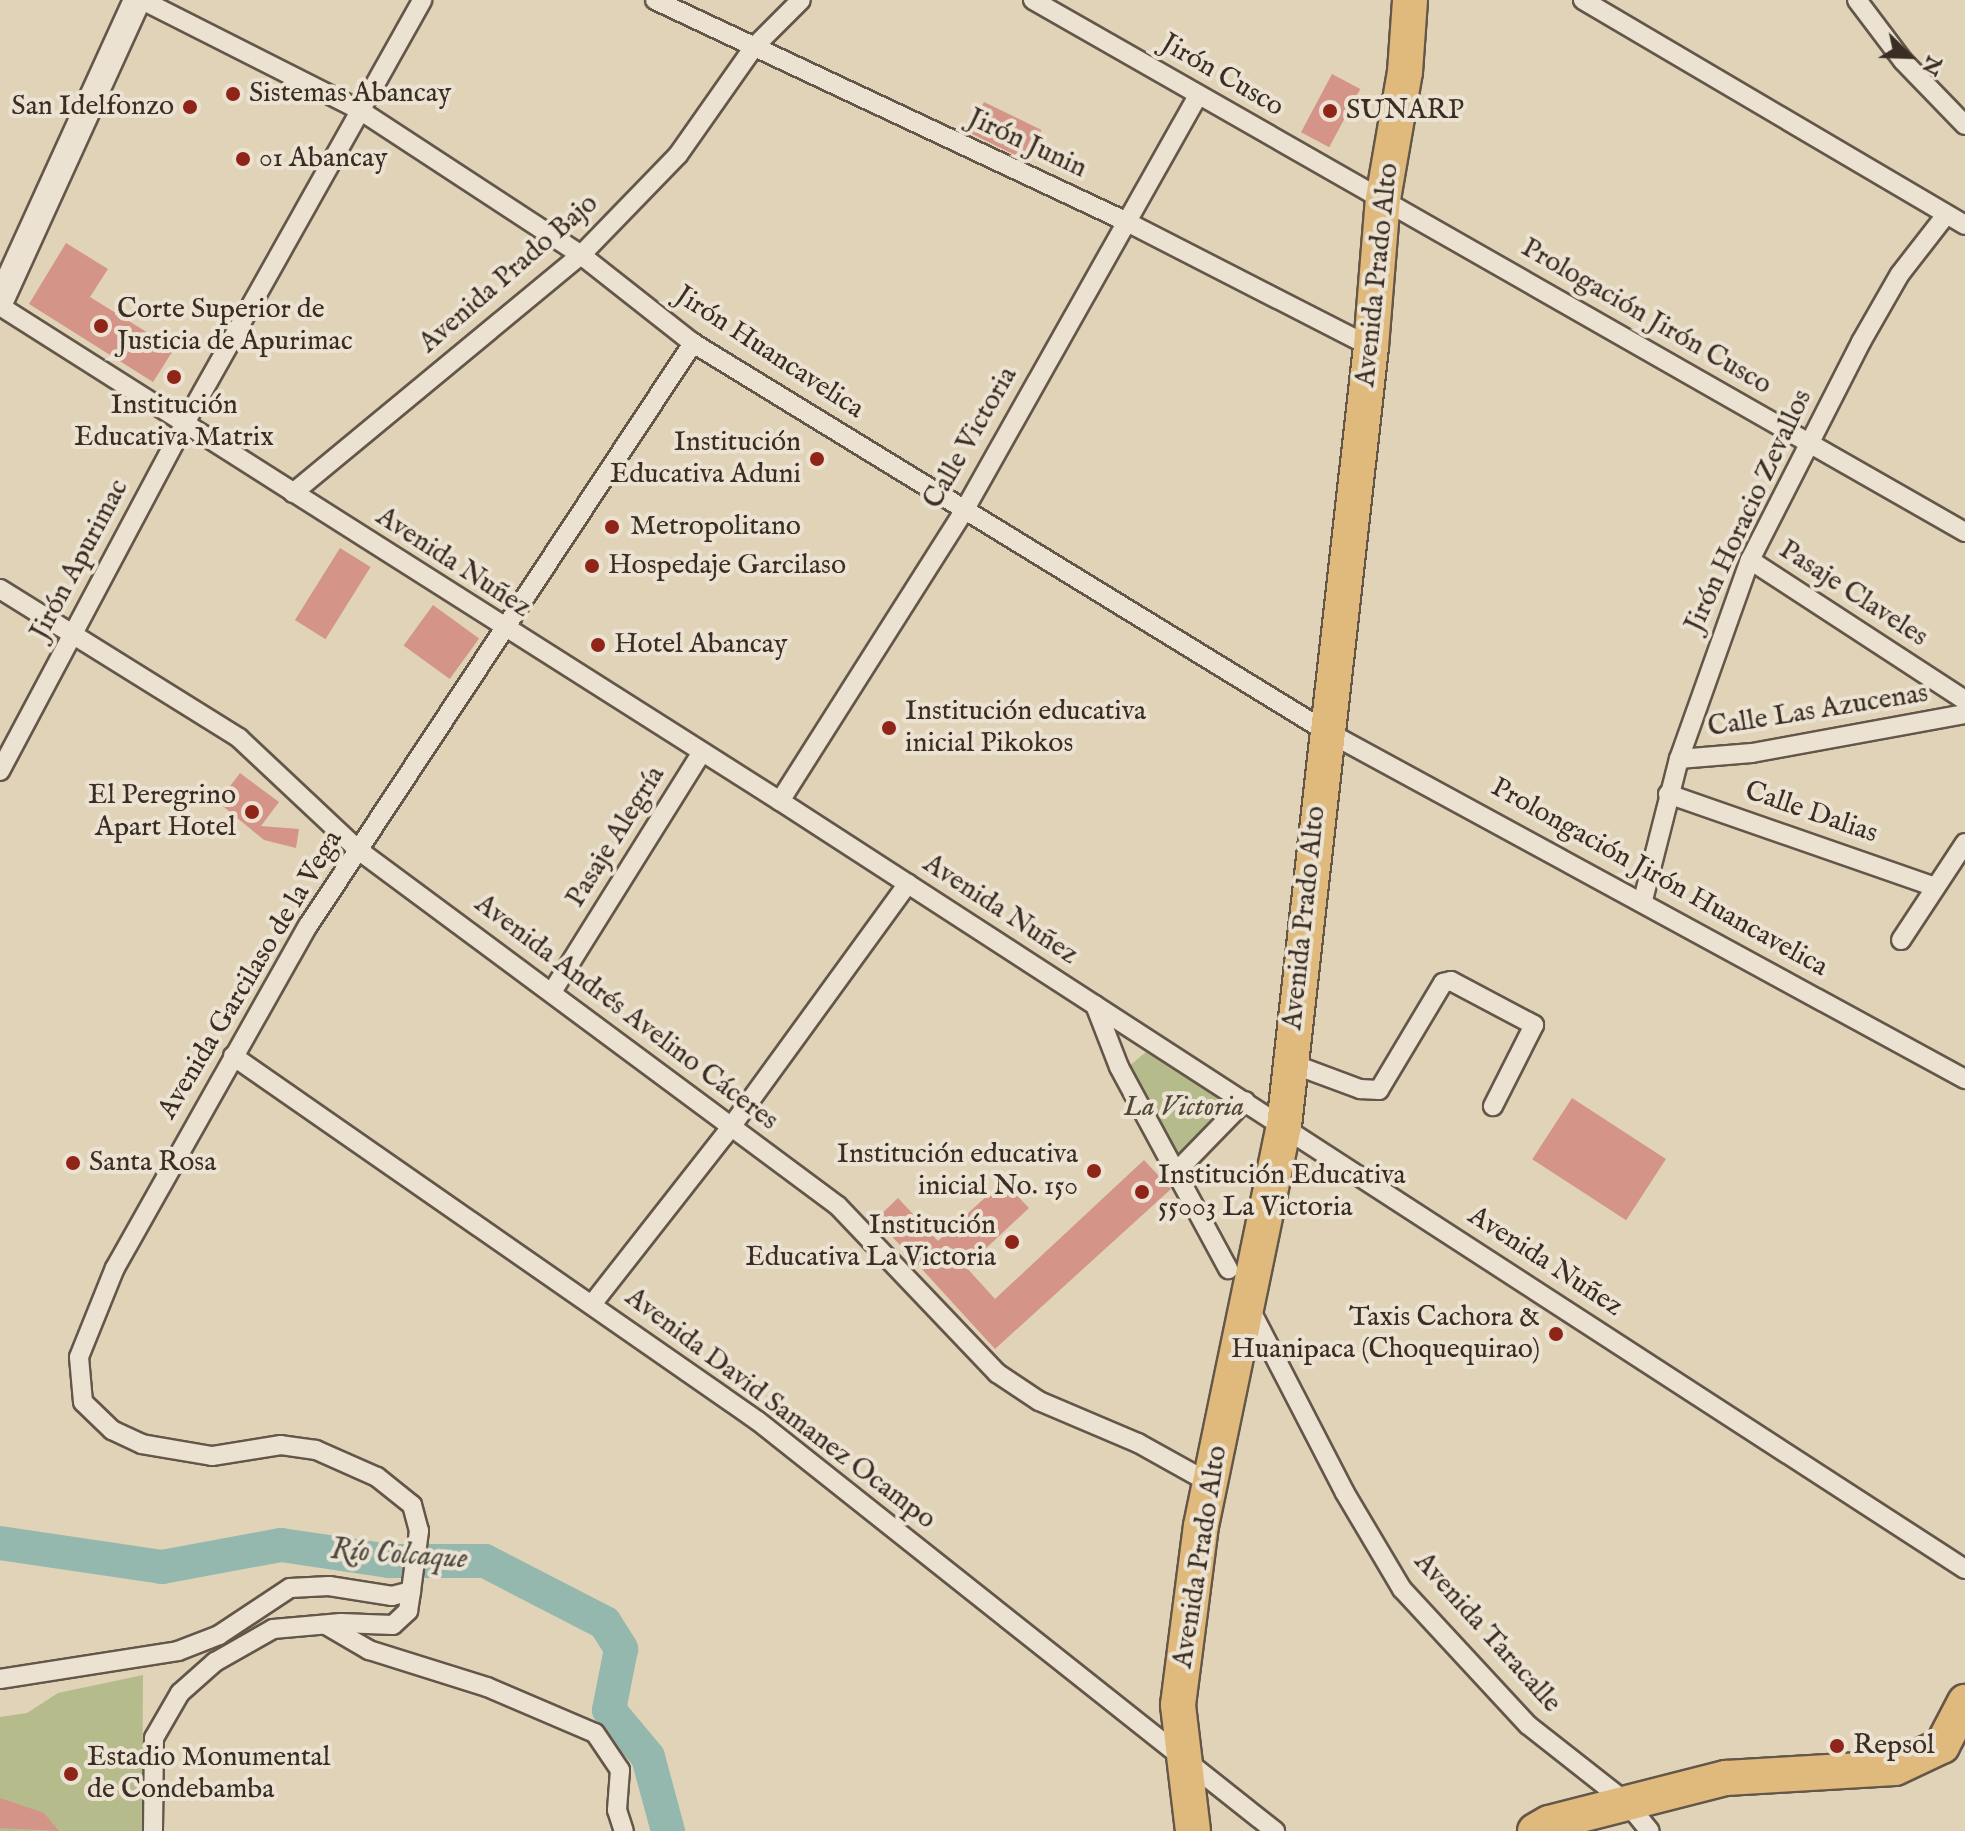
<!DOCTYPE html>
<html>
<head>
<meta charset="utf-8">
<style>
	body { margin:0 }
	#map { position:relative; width:1965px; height:1831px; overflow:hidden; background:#e0d3b8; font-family:"IM FELL English",serif }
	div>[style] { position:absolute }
	.green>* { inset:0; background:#b6bb8c }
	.river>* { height:34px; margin:-17px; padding:0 17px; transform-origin:17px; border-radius:17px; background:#94b8ae }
	.building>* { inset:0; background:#d49588; transform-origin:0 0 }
	.roads { filter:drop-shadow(2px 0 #645649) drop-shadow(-2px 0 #645649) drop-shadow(0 2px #645649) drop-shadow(0 -2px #645649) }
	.street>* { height:18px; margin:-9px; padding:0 9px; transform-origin:9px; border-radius:9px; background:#ebe2d1 }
	.secondary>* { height:26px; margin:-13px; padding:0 13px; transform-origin:13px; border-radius:13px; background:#ebe2d1 }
	.highway>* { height:34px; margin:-17px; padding:0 17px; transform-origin:17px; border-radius:17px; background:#e0ba7c }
	.dots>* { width:22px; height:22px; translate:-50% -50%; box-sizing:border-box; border:4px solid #ebe2d1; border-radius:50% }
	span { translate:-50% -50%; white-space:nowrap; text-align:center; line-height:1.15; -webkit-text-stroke:8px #ebe2d1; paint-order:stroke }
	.street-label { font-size:28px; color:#3a2d24 }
	.poi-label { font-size:28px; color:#3a2d24 }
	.left { translate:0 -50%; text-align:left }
	.right { translate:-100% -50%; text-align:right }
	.park-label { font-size:28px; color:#534939; font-style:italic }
	.water-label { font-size:30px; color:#4c4940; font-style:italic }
	.north { position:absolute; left:1869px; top:16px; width:80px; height:80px; -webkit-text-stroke:6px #ebe2d1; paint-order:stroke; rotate:113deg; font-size:22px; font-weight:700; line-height:32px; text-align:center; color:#3a2d24 }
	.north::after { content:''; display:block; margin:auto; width:28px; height:36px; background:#3a2d24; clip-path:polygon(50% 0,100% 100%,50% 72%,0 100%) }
</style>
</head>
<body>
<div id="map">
	<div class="green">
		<div style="clip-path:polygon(1146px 1052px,1234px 1099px,1177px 1162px,1128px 1067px)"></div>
		<div style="clip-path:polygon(143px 1675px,142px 1831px,0 1831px,0 1717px,27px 1713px,58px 1693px)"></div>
	</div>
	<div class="river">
		<div style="left:0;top:1543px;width:164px;rotate:8.4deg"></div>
		<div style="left:162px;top:1567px;width:121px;rotate:-10.5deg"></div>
		<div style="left:281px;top:1545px;width:109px;rotate:8.4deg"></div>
		<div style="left:389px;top:1561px;width:96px"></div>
		<div style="left:485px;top:1561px;width:135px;rotate:27.3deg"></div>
		<div style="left:605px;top:1623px;width:31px;rotate:58deg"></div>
		<div style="left:621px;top:1649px;width:62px;rotate:101.1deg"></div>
		<div style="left:609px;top:1710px;width:61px;rotate:50.3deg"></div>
		<div style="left:648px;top:1757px;width:77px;rotate:74.9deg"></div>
	</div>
	<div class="building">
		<div style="left:1332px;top:74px;width:32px;height:66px;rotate:28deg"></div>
		<div style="left:984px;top:102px;width:64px;height:34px;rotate:26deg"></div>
		<div style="clip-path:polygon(66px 243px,108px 269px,90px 297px,174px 349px,153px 382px,29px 304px)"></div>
		<div style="left:340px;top:548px;width:36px;height:85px;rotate:32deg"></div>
		<div style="left:433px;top:605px;width:57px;height:50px;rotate:36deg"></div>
		<div style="clip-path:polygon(240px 773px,279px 802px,261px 826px,299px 829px,296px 848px,264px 840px,218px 802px)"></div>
		<div style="left:1572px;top:1098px;width:112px;height:73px;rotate:33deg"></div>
		<div style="clip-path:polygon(1144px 1160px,1171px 1189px,995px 1349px,876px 1219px,898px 1198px,938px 1241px,1003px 1181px,1029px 1208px,966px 1267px,995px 1299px)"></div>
		<div style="clip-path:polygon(0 1798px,44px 1813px,59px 1831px,0 1828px)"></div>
	</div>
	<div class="roads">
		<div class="street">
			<div style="left:142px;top:0;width:242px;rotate:26.8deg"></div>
			<div style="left:358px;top:109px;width:267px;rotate:33.2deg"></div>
			<div style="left:581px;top:255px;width:142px;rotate:38.2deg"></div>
			<div style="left:693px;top:343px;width:740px;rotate:31.52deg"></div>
			<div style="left:1324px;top:730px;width:730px;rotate:28.57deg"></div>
			<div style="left:655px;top:0;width:519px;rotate:25.18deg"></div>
			<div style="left:1125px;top:221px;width:276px;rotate:27.1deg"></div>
			<div style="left:1033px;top:0;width:1073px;rotate:29.72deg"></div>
			<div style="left:1583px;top:0;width:443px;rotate:30.5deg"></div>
			<div style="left:1857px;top:0;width:76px;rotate:53deg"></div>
			<div style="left:1903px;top:61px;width:89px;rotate:45.9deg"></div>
			<div style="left:0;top:306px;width:924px;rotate:32.4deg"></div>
			<div style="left:780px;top:801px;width:1412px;rotate:32.95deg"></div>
			<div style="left:293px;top:493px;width:374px;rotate:-39.6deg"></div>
			<div style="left:581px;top:255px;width:139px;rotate:-45.9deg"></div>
			<div style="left:678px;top:155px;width:132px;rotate:-54.9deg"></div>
			<div style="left:754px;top:47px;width:66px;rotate:-45deg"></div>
			<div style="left:1750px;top:560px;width:257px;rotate:33.1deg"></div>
			<div style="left:0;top:589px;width:282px;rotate:31.9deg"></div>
			<div style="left:239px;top:738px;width:162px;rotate:43.2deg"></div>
			<div style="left:357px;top:849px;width:599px;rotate:36.58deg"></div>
			<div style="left:838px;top:1206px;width:231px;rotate:46.4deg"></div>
			<div style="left:997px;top:1373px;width:50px;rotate:33.7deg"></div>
			<div style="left:1039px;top:1401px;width:108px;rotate:23deg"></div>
			<div style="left:1138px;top:1443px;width:82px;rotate:29.1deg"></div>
			<div style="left:1679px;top:759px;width:73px;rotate:-4.7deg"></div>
			<div style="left:1752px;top:753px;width:217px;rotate:-10.4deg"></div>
			<div style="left:0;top:771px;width:394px;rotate:-62deg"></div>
			<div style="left:185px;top:423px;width:485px;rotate:-60.7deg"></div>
			<div style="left:1668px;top:794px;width:283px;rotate:19.2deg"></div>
			<div style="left:780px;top:801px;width:346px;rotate:-57.6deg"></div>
			<div style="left:965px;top:509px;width:475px;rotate:-60.6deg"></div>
			<div style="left:1643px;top:900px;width:146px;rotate:-75.7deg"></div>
			<div style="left:1679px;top:759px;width:211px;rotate:-70.4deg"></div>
			<div style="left:1750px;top:560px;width:245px;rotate:-63deg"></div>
			<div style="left:1861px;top:342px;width:78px;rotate:-60.2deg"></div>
			<div style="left:1900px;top:274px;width:75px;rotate:-52.1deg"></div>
			<div style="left:1901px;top:940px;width:116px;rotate:-56.6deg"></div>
			<div style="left:552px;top:992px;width:283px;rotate:-58deg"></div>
			<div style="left:1095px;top:1005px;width:66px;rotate:68.8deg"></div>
			<div style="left:1119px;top:1067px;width:230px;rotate:61.6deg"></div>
			<div style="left:233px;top:1056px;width:639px;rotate:34.81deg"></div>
			<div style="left:758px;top:1421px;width:660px;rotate:38.42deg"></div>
			<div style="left:1290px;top:1063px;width:75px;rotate:20.4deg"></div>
			<div style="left:1360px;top:1089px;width:19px;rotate:3deg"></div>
			<div style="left:1379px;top:1090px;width:125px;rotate:-59.1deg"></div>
			<div style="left:1443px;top:983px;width:8px;rotate:-14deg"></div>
			<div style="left:1451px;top:981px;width:94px;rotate:27.9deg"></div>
			<div style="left:1534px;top:1025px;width:91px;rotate:116.8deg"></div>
			<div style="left:1176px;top:1172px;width:99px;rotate:-45.8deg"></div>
			<div style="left:593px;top:1303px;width:224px;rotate:-51.9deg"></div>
			<div style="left:731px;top:1127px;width:301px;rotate:-54deg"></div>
			<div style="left:1249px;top:1307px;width:209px;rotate:62.7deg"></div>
			<div style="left:1345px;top:1493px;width:112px;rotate:59.3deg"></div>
			<div style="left:1402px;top:1589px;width:185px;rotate:47.2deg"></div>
			<div style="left:1528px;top:1725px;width:126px;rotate:38.2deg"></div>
			<div style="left:1627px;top:1803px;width:36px;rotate:51deg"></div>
			<div style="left:326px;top:1625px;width:50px;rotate:30.2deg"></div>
			<div style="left:369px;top:1650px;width:124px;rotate:17.4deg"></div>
			<div style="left:487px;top:1687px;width:117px;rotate:23.1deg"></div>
			<div style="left:595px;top:1733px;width:45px;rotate:56deg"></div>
			<div style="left:620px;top:1770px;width:40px;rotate:94.3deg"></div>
			<div style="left:617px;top:1810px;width:22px;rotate:72deg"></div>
			<div style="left:0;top:1679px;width:180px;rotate:-8.9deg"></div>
			<div style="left:178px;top:1651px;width:44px;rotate:-21.3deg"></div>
			<div style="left:219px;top:1635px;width:85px;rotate:-33.5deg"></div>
			<div style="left:290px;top:1588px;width:39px;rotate:-3deg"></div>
			<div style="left:329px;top:1586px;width:64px;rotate:9deg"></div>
			<div style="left:392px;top:1596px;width:20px;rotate:-15deg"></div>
			<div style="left:411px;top:1591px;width:61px;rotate:-82.4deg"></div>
			<div style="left:419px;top:1531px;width:27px;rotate:-105deg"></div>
			<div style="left:412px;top:1505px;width:45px;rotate:-141.3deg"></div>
			<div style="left:377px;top:1477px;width:67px;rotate:-156.1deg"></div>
			<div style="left:316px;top:1450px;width:35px;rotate:-172deg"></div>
			<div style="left:281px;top:1445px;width:70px;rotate:170.9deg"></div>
			<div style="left:212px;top:1456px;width:71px;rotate:-170.3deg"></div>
			<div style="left:142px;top:1444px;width:33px;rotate:-155deg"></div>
			<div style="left:112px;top:1430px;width:40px;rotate:-136deg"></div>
			<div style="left:83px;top:1402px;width:45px;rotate:-95.1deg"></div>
			<div style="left:79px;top:1357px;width:96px;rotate:-68deg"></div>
			<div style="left:115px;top:1268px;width:393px;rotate:-60.6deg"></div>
			<div style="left:308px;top:926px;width:699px;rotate:-56.56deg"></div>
			<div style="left:153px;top:1831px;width:93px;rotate:-89.4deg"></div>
			<div style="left:154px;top:1738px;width:52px;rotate:-60deg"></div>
			<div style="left:180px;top:1693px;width:47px;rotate:-41.5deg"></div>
			<div style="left:215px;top:1662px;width:67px;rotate:-29.6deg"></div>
			<div style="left:273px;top:1629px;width:68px;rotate:-5deg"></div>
			<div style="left:341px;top:1623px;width:52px;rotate:2.2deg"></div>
			<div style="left:393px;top:1625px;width:21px;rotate:-43deg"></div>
			<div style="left:408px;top:1611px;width:20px;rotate:-81deg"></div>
		</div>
		<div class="secondary">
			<div style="left:0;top:301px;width:331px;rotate:-65.5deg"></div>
		</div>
		<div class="highway">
			<div style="left:1193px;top:1831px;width:127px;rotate:-96.8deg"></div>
			<div style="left:1178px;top:1705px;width:180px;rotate:-82.7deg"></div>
			<div style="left:1201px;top:1526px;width:409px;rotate:-78.3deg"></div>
			<div style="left:1284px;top:1126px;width:784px;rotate:-83.63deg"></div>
			<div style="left:1371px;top:347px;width:148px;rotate:-85.4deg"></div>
			<div style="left:1383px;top:199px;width:129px;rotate:-80.2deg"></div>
			<div style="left:1405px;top:72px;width:72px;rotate:-86deg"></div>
			<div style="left:1535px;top:1831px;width:16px;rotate:-30deg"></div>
			<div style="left:1549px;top:1823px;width:183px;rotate:-14.3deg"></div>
			<div style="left:1726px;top:1778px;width:169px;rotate:-3.4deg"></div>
			<div style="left:1895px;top:1768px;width:52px;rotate:-25.1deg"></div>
			<div style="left:1942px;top:1746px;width:50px;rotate:-62.4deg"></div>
		</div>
	</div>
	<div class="dots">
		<div style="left:233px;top:94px;background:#8f2418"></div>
		<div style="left:190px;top:107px;background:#8f2418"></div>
		<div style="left:1330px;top:111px;background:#8f2418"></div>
		<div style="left:243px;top:159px;background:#8f2418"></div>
		<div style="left:101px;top:326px;background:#8f2418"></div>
		<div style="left:174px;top:377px;background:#8f2418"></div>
		<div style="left:817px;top:459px;background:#8f2418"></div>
		<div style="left:612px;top:527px;background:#8f2418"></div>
		<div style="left:592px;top:566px;background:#8f2418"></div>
		<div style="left:598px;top:645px;background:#8f2418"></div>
		<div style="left:889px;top:728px;background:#8f2418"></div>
		<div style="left:252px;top:812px;background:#8f2418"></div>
		<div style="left:73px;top:1163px;background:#8f2418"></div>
		<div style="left:1094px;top:1171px;background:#8f2418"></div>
		<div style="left:1142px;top:1192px;background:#8f2418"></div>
		<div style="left:1012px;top:1242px;background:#8f2418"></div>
		<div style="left:1556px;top:1334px;background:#8f2418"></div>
		<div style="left:1837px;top:1746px;background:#8f2418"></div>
		<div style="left:71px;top:1774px;background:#8f2418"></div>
	</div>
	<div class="street-label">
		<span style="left:1222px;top:76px;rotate:30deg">Jirón Cusco</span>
		<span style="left:1027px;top:144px;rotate:25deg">Jirón Junin</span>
		<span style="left:509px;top:274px;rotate:-41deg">Avenida Prado Bajo</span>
		<span style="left:1378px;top:275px;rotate:-84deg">Avenida Prado Alto</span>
		<span style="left:1646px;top:317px;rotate:30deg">Prologación Jirón Cusco</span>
		<span style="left:769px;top:353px;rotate:33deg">Jirón Huancavelica</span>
		<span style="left:971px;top:438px;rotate:-60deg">Calle Victoria</span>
		<span style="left:1749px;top:511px;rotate:-65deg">Jirón Horacio Zevallos</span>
		<span style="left:80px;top:560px;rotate:-62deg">Jirón Apurimac</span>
		<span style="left:453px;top:563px;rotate:33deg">Avenida Nuñez</span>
		<span style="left:1853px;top:594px;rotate:33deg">Pasaje Claveles</span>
		<span style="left:1818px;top:711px;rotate:-9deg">Calle Las Azucenas</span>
		<span style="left:1811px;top:813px;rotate:19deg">Calle Dalias</span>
		<span style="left:616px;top:837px;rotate:-58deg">Pasaje Alegría</span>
		<span style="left:1659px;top:878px;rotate:29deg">Prolongación Jirón Huancavelica</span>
		<span style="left:1000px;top:910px;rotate:33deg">Avenida Nuñez</span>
		<span style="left:1305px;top:918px;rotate:-84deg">Avenida Prado Alto</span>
		<span style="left:251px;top:975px;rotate:-59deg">Avenida Garcilaso de la Vega</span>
		<span style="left:626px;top:1013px;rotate:37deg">Avenida Andrés Avelino Cáceres</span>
		<span style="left:1545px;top:1262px;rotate:33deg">Avenida Nuñez</span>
		<span style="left:780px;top:1409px;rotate:37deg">Avenida David Samanez Ocampo</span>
		<span style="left:1201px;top:1557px;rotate:-81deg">Avenida Prado Alto</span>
		<span style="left:1487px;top:1633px;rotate:48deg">Avenida Taracalle</span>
	</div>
	<div class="poi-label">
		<span class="left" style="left:249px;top:94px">Sistemas Abancay</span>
		<span class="right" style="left:174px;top:107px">San Idelfonzo</span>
		<span class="left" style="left:1346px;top:111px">SUNARP</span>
		<span class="left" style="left:259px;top:159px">01 Abancay</span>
		<span class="left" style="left:117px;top:326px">Corte Superior de<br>Justicia de Apurimac</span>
		<span style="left:174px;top:422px">Institución<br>Educativa Matrix</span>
		<span class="right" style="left:801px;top:459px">Institución<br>Educativa Aduni</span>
		<span class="left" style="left:630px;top:527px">Metropolitano</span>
		<span class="left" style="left:608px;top:566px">Hospedaje Garcilaso</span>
		<span class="left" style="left:614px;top:645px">Hotel Abancay</span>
		<span class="left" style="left:905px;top:728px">Institución educativa<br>inicial Pikokos</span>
		<span class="right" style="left:236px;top:812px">El Peregrino<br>Apart Hotel</span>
		<span class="right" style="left:1078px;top:1171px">Institución educativa<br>inicial No. 150</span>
		<span class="left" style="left:89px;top:1163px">Santa Rosa</span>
		<span class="left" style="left:1158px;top:1192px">Institución Educativa<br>55003 La Victoria</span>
		<span class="right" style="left:996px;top:1242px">Institución<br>Educativa La Victoria</span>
		<span class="right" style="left:1540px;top:1334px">Taxis Cachora &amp;<br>Huanipaca (Choquequirao)</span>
		<span class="left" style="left:1853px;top:1746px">Repsol</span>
		<span class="left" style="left:87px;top:1774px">Estadio Monumental<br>de Condebamba</span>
	</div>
	<div class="park-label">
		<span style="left:1184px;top:1108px">La Victoria</span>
	</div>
	<div class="water-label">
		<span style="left:399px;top:1555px;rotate:4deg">Río Colcaque</span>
	</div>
	<div class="north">N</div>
</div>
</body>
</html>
